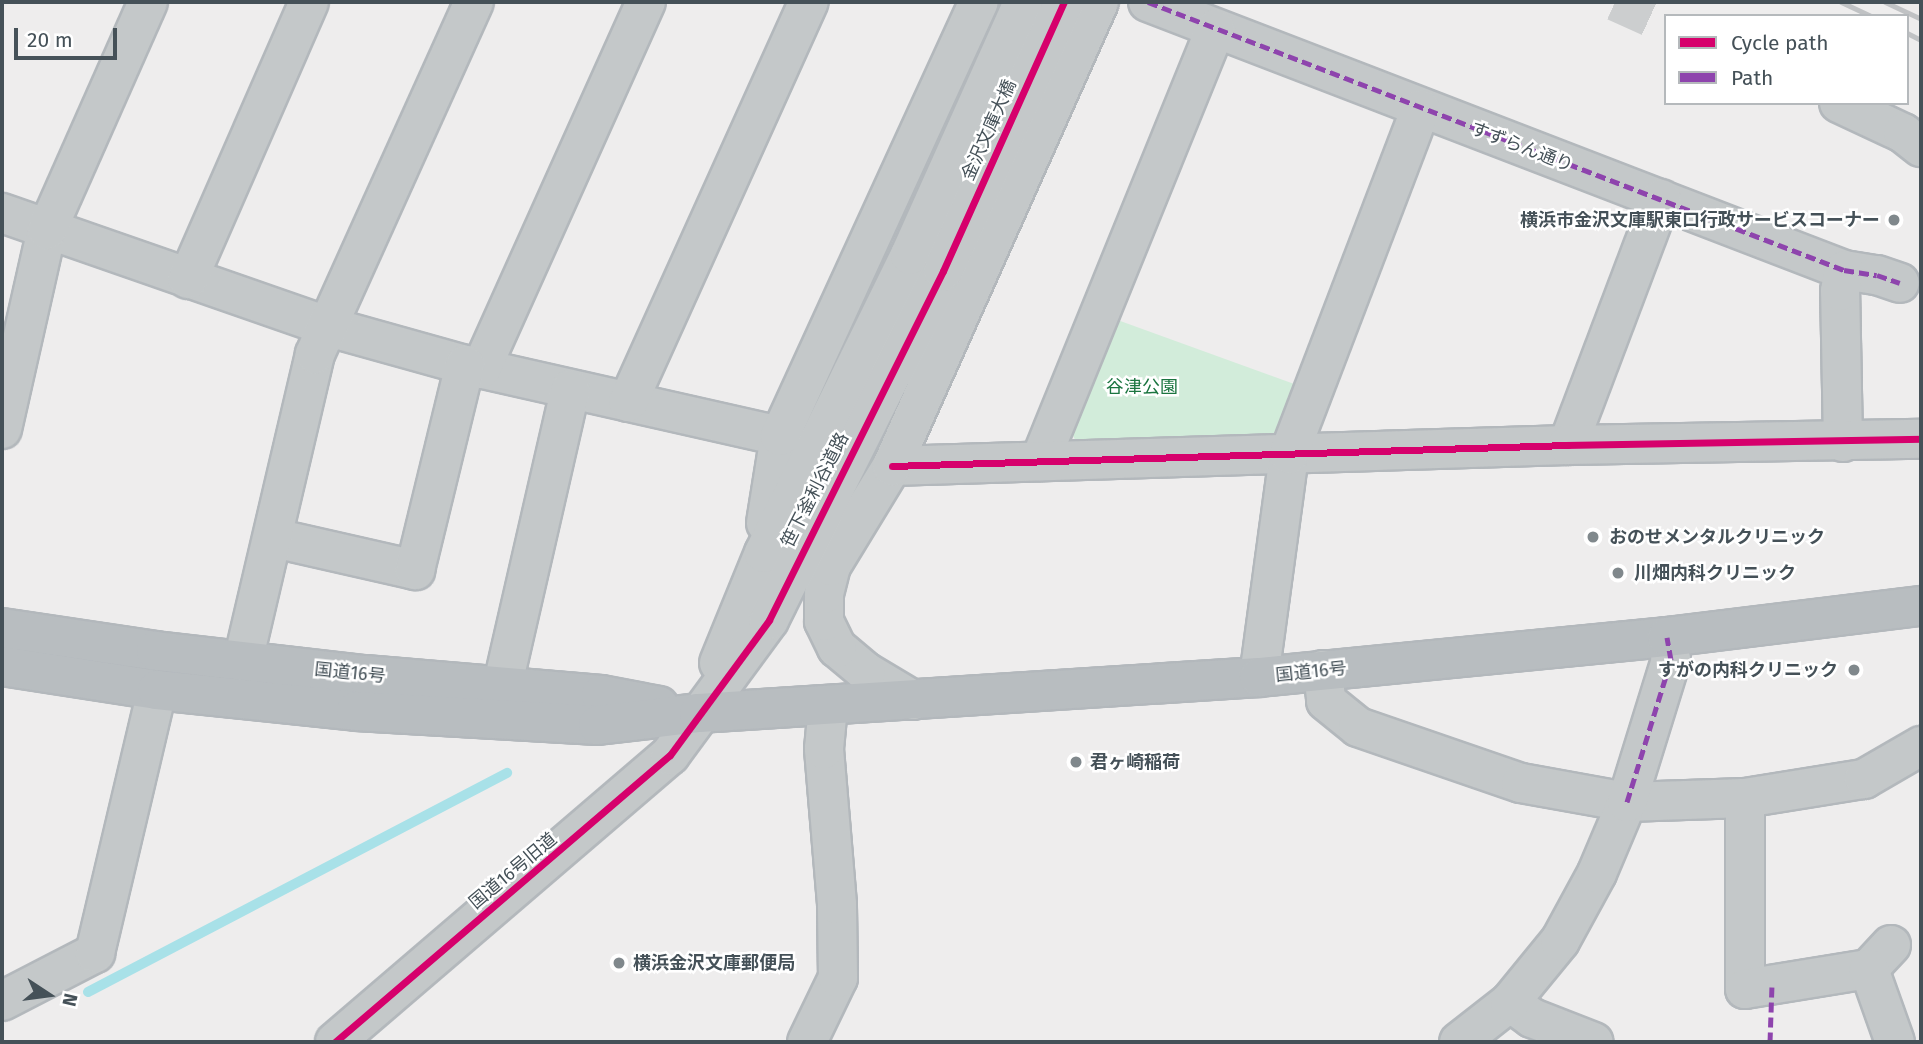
<!DOCTYPE html>
<html>
<head>
<meta charset="utf-8">
<style>
	body { margin:0 }
	#map { position:relative; width:1923px; height:1044px; overflow:hidden; background:#eeeded; font-family:"Fira Sans","Noto Sans JP",sans-serif }
	div>[style] { position:absolute }
	.green>* { inset:0; background:#d2ecda }
	.stream>* { height:10px; margin:-5px; padding:0 5px; transform-origin:5px; border-radius:5px; background:#a8e1e8 }
	.minor-tunnel>* { height:38px; margin-top:-19px; transform-origin:0; background:repeating-linear-gradient(90deg,#cccecf 0 38px,transparent 0 57px) }
	.roads { filter:drop-shadow(2px 0 #b3b8bc) drop-shadow(-2px 0 #b3b8bc) drop-shadow(0 2px #b3b8bc) drop-shadow(0 -2px #b3b8bc) }
	.minor>* { height:38px; margin:-19px; padding:0 19px; transform-origin:19px; border-radius:19px; background:#c4c8c9 }
	.highway>* { height:38px; margin:-19px; padding:0 19px; transform-origin:19px; border-radius:19px; background:#b8bdc0 }
	.rail>* { height:5px; margin:-2.5px; padding:0 2.5px; transform-origin:2.5px; border-radius:2.5px; background:#c0c2c4 }
	.quiet>* { height:5px; margin-top:-2.5px; transform-origin:0; background:repeating-linear-gradient(90deg,#8e44ad 0 10px,transparent 0 15px) }
	.cycleway>* { height:7px; margin:-3.5px; padding:0 3.5px; transform-origin:3.5px; border-radius:3.5px; background:#d6006c }
	.dots>* { width:19px; height:19px; translate:-50% -50%; box-sizing:border-box; border:4px solid #fff; border-radius:50% }
	span { translate:-50% -50%; white-space:nowrap; text-align:center; line-height:1.15; -webkit-text-stroke:5px #fff; paint-order:stroke }
	.street-label { font-size:18px; color:#455158 }
	.poi-label { font-size:18px; color:#455158; font-weight:700 }
	.right { translate:-100% -50%; text-align:right }
	.left { translate:0 -50%; text-align:left }
	.park-label { font-size:18px; color:#1b7540 }
	.frame { position:absolute; inset:0; border:4px solid #455158; pointer-events:none }
	.legend { position:absolute; left:1664px; top:14px; width:245px; height:91px; box-sizing:border-box; background:#fff; border:2px solid #b5b9bc; margin:0; padding:9px 12px; list-style:none; font-size:21px; color:#455158 }
	.legend li { display:flex; align-items:center; gap:14px; height:35px }
	.legend b { width:35px; border:2px solid #b5b9bc }
	.north { position:absolute; left:14px; top:960px; width:70px; height:70px; -webkit-text-stroke:5px #fff; paint-order:stroke; rotate:103deg; font-size:19px; font-weight:700; line-height:28px; text-align:center; color:#455158 }
	.north::after { content:''; display:block; margin:auto; width:24px; height:32px; background:#455158; clip-path:polygon(50% 0,100% 100%,50% 72%,0 100%) }
	.scale { position:absolute; left:14px; top:28px; width:103px; height:32px; box-sizing:border-box; border:4px solid #455158; border-top:0; padding-left:9px; font-size:21px; line-height:24px; white-space:nowrap; color:#455158; -webkit-text-stroke:5px #fff; paint-order:stroke }
</style>
</head>
<body>
<div id="map">
	<div class="green">
		<div style="clip-path:polygon(1112px 318px,1297px 385px,1275px 441px,1077px 444px,1068px 425px)"></div>
	</div>
	<div class="stream">
		<div style="left:88px;top:992px;width:473px;rotate:-27.6deg"></div>
	</div>
	<div class="minor-tunnel">
		<div style="left:1615px;top:2px;width:56px;rotate:24.3deg"></div>
	</div>
	<div class="roads">
		<div class="minor">
			<div style="left:1148px;top:2px;width:746px;rotate:21.06deg"></div>
			<div style="left:1844px;top:270px;width:33px;rotate:9deg"></div>
			<div style="left:1877px;top:275px;width:24px;rotate:19deg"></div>
			<div style="left:1839px;top:103px;width:71px;rotate:25.1deg"></div>
			<div style="left:1903px;top:133px;width:23px;rotate:38deg"></div>
			<div style="left:2px;top:213px;width:346px;rotate:19.2deg"></div>
			<div style="left:329px;top:327px;width:141px;rotate:15.6deg"></div>
			<div style="left:465px;top:365px;width:323px;rotate:12.7deg"></div>
			<div style="left:188px;top:279px;width:302px;rotate:-66.4deg"></div>
			<div style="left:481px;top:369px;width:402px;rotate:-65.8deg"></div>
			<div style="left:628px;top:402px;width:439px;rotate:-65.7deg"></div>
			<div style="left:2px;top:429px;width:204px;rotate:-77.3deg"></div>
			<div style="left:47px;top:230px;width:249px;rotate:-66.1deg"></div>
			<div style="left:1843px;top:442px;width:151px;rotate:-91.1deg"></div>
			<div style="left:1840px;top:291px;width:21px;rotate:-79deg"></div>
			<div style="left:1568px;top:445px;width:263px;rotate:-69.3deg"></div>
			<div style="left:1040px;top:461px;width:466px;rotate:-67.9deg"></div>
			<div style="left:892px;top:466px;width:676px;rotate:-1.78deg"></div>
			<div style="left:1568px;top:445px;width:353px;rotate:-1deg"></div>
			<div style="left:766px;top:523px;width:88px;rotate:-80.9deg"></div>
			<div style="left:780px;top:436px;width:477px;rotate:-65.4deg"></div>
			<div style="left:274px;top:538px;width:145px;rotate:12.8deg"></div>
			<div style="left:415px;top:570px;width:211px;rotate:-76.3deg"></div>
			<div style="left:243px;top:661px;width:315px;rotate:-76.8deg"></div>
			<div style="left:315px;top:354px;width:386px;rotate:-65.7deg"></div>
			<div style="left:719px;top:663px;width:119px;rotate:-67.8deg"></div>
			<div style="left:764px;top:553px;width:332px;rotate:-63.9deg"></div>
			<div style="left:910px;top:255px;width:277px;rotate:-65.9deg"></div>
			<div style="left:1323px;top:670px;width:31px;rotate:84deg"></div>
			<div style="left:1326px;top:701px;width:41px;rotate:39.1deg"></div>
			<div style="left:1358px;top:727px;width:172px;rotate:19deg"></div>
			<div style="left:1521px;top:783px;width:108px;rotate:10.2deg"></div>
			<div style="left:1627px;top:802px;width:118px;rotate:-1.9deg"></div>
			<div style="left:1745px;top:798px;width:121px;rotate:-9.1deg"></div>
			<div style="left:1864px;top:779px;width:66px;rotate:-30.1deg"></div>
			<div style="left:1259px;top:677px;width:225px;rotate:-82.3deg"></div>
			<div style="left:1289px;top:454px;width:369px;rotate:-69.1deg"></div>
			<div style="left:502px;top:688px;width:306px;rotate:-77.1deg"></div>
			<div style="left:913px;top:700px;width:55px;rotate:-149.2deg"></div>
			<div style="left:866px;top:672px;width:38px;rotate:-140deg"></div>
			<div style="left:837px;top:648px;width:30px;rotate:-116deg"></div>
			<div style="left:824px;top:621px;width:27px;rotate:-90deg"></div>
			<div style="left:824px;top:594px;width:29px;rotate:-76deg"></div>
			<div style="left:831px;top:566px;width:117px;rotate:-58.6deg"></div>
			<div style="left:892px;top:466px;width:508px;rotate:-65.96deg"></div>
			<div style="left:1745px;top:798px;width:191px;rotate:90deg"></div>
			<div style="left:1745px;top:989px;width:126px;rotate:-9.2deg"></div>
			<div style="left:1891px;top:945px;width:33px;rotate:133deg"></div>
			<div style="left:1869px;top:969px;width:77px;rotate:70.4deg"></div>
			<div style="left:2px;top:1001px;width:105px;rotate:-27.3deg"></div>
			<div style="left:95px;top:953px;width:270px;rotate:-76.7deg"></div>
			<div style="left:1510px;top:1002px;width:27px;rotate:36deg"></div>
			<div style="left:1532px;top:1018px;width:66px;rotate:21.2deg"></div>
			<div style="left:335px;top:1042px;width:441px;rotate:-40.6deg"></div>
			<div style="left:670px;top:755px;width:167px;rotate:-53.7deg"></div>
			<div style="left:769px;top:620px;width:390px;rotate:-63.5deg"></div>
			<div style="left:943px;top:271px;width:295px;rotate:-65.8deg"></div>
			<div style="left:807px;top:1042px;width:71px;rotate:-64.2deg"></div>
			<div style="left:838px;top:978px;width:74px;rotate:-90.8deg"></div>
			<div style="left:837px;top:904px;width:156px;rotate:-94.8deg"></div>
			<div style="left:824px;top:749px;width:43px;rotate:-84.7deg"></div>
			<div style="left:1459px;top:1042px;width:65px;rotate:-38.1deg"></div>
			<div style="left:1510px;top:1002px;width:79px;rotate:-50.7deg"></div>
			<div style="left:1560px;top:941px;width:77px;rotate:-61.4deg"></div>
			<div style="left:1597px;top:873px;width:77px;rotate:-67.1deg"></div>
			<div style="left:1627px;top:802px;width:149px;rotate:-72.8deg"></div>
			<div style="left:1671px;top:660px;width:23px;rotate:-100deg"></div>
		</div>
		<div class="highway">
			<div style="left:2px;top:628px;width:156px;rotate:8.5deg"></div>
			<div style="left:156px;top:651px;width:210px;rotate:6.6deg"></div>
			<div style="left:365px;top:675px;width:237px;rotate:4.8deg"></div>
			<div style="left:601px;top:695px;width:59px;rotate:10.7deg"></div>
			<div style="left:2px;top:666px;width:157px;rotate:8.8deg"></div>
			<div style="left:157px;top:690px;width:200px;rotate:6deg"></div>
			<div style="left:356px;top:711px;width:242px;rotate:3.3deg"></div>
			<div style="left:598px;top:725px;width:102px;rotate:-6.8deg"></div>
			<div style="left:699px;top:713px;width:561px;rotate:-3.68deg"></div>
			<div style="left:1259px;top:677px;width:410px;rotate:-5.6deg"></div>
			<div style="left:1667px;top:637px;width:256px;rotate:-7deg"></div>
		</div>
	</div>
	<div class="rail">
		<div style="left:1841px;top:2px;width:33px;rotate:25deg"></div>
		<div style="left:1885px;top:2px;width:40px;rotate:25deg"></div>
		<div style="left:1907px;top:33px;width:16px;rotate:27deg"></div>
	</div>
	<div class="quiet">
		<div style="left:1148px;top:2px;width:746px;rotate:21.06deg"></div>
		<div style="left:1844px;top:270px;width:33px;rotate:9deg"></div>
		<div style="left:1877px;top:275px;width:24px;rotate:19deg"></div>
		<div style="left:1627px;top:802px;width:149px;rotate:-72.8deg"></div>
		<div style="left:1671px;top:660px;width:23px;rotate:-100deg"></div>
		<div style="left:1770px;top:1042px;width:56px;rotate:-88deg"></div>
	</div>
	<div class="cycleway">
		<div style="left:892px;top:466px;width:676px;rotate:-1.78deg"></div>
		<div style="left:1568px;top:445px;width:353px;rotate:-1deg"></div>
		<div style="left:335px;top:1042px;width:441px;rotate:-40.6deg"></div>
		<div style="left:670px;top:755px;width:167px;rotate:-53.7deg"></div>
		<div style="left:769px;top:620px;width:390px;rotate:-63.5deg"></div>
		<div style="left:943px;top:271px;width:295px;rotate:-65.8deg"></div>
	</div>
	<div class="dots">
		<div style="left:1894px;top:220px;background:#80888c"></div>
		<div style="left:1593px;top:537px;background:#80888c"></div>
		<div style="left:1618px;top:573px;background:#80888c"></div>
		<div style="left:1854px;top:670px;background:#80888c"></div>
		<div style="left:1076px;top:762px;background:#80888c"></div>
		<div style="left:619px;top:963px;background:#80888c"></div>
	</div>
	<div class="street-label">
		<span style="left:989px;top:130px;rotate:-66deg">金沢文庫大橋</span>
		<span style="left:1522px;top:147px;rotate:21deg">すずらん通り</span>
		<span style="left:815px;top:490px;rotate:-63deg">笹下釜利谷道路</span>
		<span style="left:1311px;top:672px;rotate:-6deg">国道16号</span>
		<span style="left:350px;top:673px;rotate:6deg">国道16号</span>
		<span style="left:513px;top:871px;rotate:-40deg">国道16号旧道</span>
	</div>
	<div class="poi-label">
		<span class="right" style="left:1880px;top:220px">横浜市金沢文庫駅東口行政サービスコーナー</span>
		<span class="left" style="left:1609px;top:537px">おのせメンタルクリニック</span>
		<span class="left" style="left:1634px;top:573px">川畑内科クリニック</span>
		<span class="right" style="left:1838px;top:670px">すがの内科クリニック</span>
		<span class="left" style="left:1090px;top:762px">君ヶ崎稲荷</span>
		<span class="left" style="left:633px;top:963px">横浜金沢文庫郵便局</span>
	</div>
	<div class="park-label">
		<span style="left:1142px;top:387px">谷津公園</span>
	</div>
	<div class="frame"></div>
	<ul class="legend">
	<li><b style="height:9px;background:#d6006c"></b>Cycle path</li>
	<li><b style="height:9px;background:#8e44ad"></b>Path</li>
	</ul>
	<div class="north">N</div>
	<div class="scale">20 m</div>
</div>
</body>
</html>
